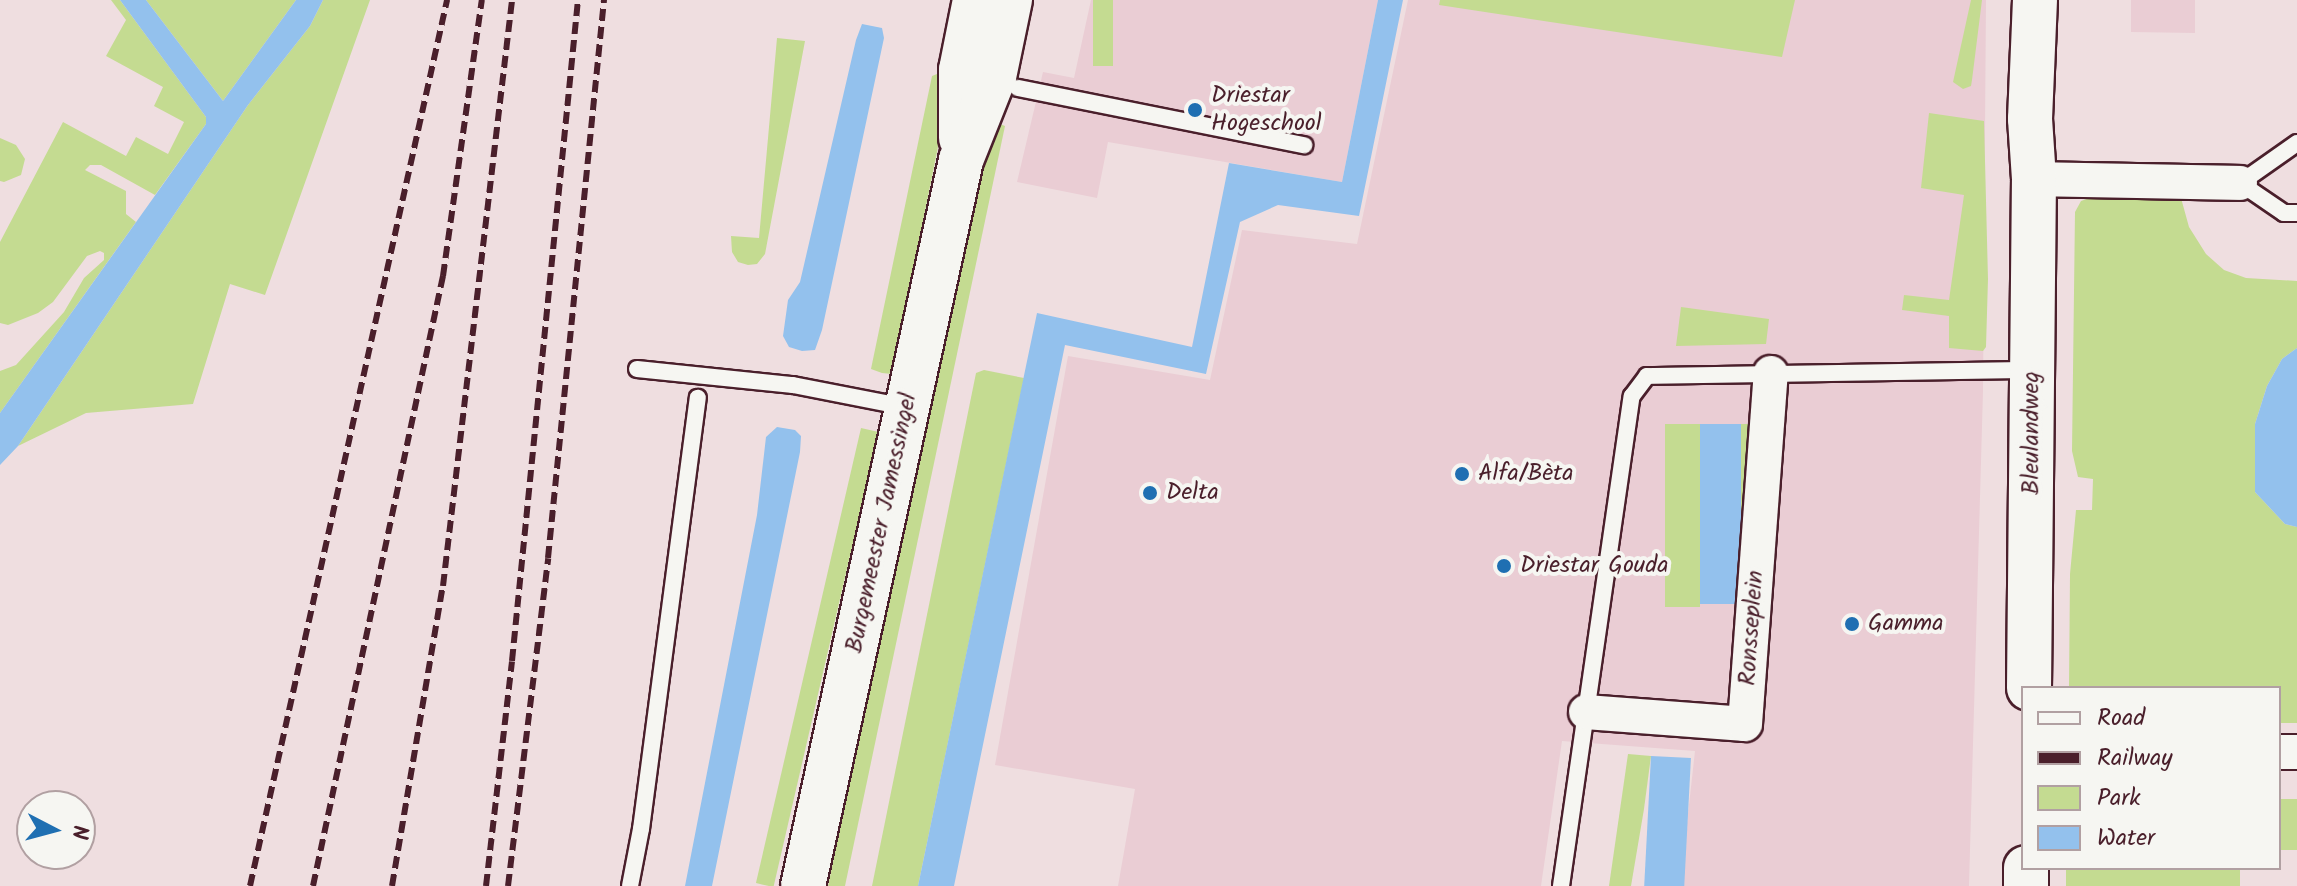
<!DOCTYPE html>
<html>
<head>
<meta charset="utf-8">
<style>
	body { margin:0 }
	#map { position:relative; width:2297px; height:886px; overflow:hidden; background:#efdee0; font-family:Kalam,sans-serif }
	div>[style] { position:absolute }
	.built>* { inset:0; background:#eacdd4 }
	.green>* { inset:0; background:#c4db91; transform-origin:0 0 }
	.water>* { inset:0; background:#93c1ed; transform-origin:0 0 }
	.roads { filter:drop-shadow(2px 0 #4a1f2b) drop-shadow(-2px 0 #4a1f2b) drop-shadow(0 2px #4a1f2b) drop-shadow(0 -2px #4a1f2b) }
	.lane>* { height:16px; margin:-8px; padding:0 8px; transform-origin:8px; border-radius:8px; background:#f6f6f2 }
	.street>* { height:34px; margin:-17px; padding:0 17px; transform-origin:17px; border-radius:17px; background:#f6f6f2 }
	.secondary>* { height:44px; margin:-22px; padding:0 22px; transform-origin:22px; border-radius:22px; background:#f6f6f2 }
	.rail>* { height:6px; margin-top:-3px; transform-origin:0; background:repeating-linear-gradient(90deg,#4a1f2b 0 12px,transparent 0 18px) }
	.dots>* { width:22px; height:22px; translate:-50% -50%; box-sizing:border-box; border:4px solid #f6f6f2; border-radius:50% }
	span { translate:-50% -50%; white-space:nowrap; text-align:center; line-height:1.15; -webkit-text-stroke:8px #f6f6f2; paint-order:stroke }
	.poi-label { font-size:24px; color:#4a1f2b }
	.left { translate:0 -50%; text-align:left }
	.street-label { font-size:24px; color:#4a1f2b }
	.legend { position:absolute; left:2021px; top:686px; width:260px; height:184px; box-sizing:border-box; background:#f6f6f2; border:2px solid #b1a0a2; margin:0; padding:10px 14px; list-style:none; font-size:24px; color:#4a1f2b }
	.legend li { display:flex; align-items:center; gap:16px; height:40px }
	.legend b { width:40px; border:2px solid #b1a0a2 }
	.north { position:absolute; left:16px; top:790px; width:80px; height:80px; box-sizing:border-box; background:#f6f6f2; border:2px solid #b1a0a2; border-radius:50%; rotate:96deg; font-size:22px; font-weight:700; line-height:32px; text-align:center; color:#4a1f2b }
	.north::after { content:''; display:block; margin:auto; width:28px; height:36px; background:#1f6fb2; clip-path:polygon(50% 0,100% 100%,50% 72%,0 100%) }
</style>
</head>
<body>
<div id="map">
	<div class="built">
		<div style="clip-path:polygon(1091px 0,1378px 0,1342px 182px,1108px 142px,1097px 198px,1017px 182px,1043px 72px,1074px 78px)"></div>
		<div style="clip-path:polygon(1408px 0,1986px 0,1983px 391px,1969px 886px,1680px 886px,1695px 751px,1562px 741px,1541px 886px,1118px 886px,1135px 789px,995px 765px,1068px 356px,1210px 380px,1242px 230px,1357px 244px)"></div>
		<div style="clip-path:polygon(2131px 0,2219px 0,2195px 0,2195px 33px,2131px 32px)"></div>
	</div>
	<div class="green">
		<div style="clip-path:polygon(111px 0,120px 0,206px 117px,206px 124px,155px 195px,101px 165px,90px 165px,85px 170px,126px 191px,126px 214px,136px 222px,0 413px,0 371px,16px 365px,64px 312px,84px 278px,104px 260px,104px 253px,100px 251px,87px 256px,53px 302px,38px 313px,8px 325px,0 323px,0 242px,63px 122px,126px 156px,136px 137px,168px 154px,184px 122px,154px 106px,163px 87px,106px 56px,126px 20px)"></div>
		<div style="clip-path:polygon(146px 0,296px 0,223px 101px)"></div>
		<div style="clip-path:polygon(323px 0,370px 0,265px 295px,230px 284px,193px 404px,86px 413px,18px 446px,248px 105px,310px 26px)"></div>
		<div style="left:1093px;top:0;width:20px;height:66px"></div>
		<div style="clip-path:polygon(1440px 0,1795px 0,1782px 57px,1439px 5px)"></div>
		<div style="clip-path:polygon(1971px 0,1982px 0,1972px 80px,1971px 86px,1963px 89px,1953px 82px)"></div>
		<div style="clip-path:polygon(777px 38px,805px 41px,765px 254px,757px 264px,748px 265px,738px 262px,732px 252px,731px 236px,759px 238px)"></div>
		<div style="clip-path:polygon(937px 74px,950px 78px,937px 152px,892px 374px,882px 373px,871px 369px,932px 76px)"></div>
		<div style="clip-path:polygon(1929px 113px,1984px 121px,1988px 279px,1986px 347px,1983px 351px,1949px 348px,1949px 316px,1902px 310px,1904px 295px,1949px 300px,1964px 195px,1921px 188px)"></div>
		<div style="clip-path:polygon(1000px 124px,1005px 126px,845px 886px,828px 886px,960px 250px,990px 132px)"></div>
		<div style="clip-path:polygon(0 138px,16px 145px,25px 159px,21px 175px,4px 182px,0 181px)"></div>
		<div style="clip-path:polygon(2092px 197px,2181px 198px,2189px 227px,2206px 254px,2224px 270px,2246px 278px,2297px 281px,2297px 348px,2282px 359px,2267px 386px,2255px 424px,2255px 492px,2285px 524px,2297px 527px,2297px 723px,2279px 723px,2279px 688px,2069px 688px,2070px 574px,2076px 510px,2092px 510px,2093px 479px,2078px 477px,2072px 451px,2075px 212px,2081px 201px)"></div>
		<div style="clip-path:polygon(1681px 307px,1769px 319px,1766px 344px,1676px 346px)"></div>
		<div style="clip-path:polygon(984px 370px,1024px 378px,918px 886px,872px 886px,976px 373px)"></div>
		<div style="left:1665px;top:424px;width:35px;height:183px"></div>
		<div style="left:1741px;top:424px;width:13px;height:181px"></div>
		<div style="left:861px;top:428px;width:18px;height:467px;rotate:13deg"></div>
		<div style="clip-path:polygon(1628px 754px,1651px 756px,1644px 809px,1631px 886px,1609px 886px)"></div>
		<div style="left:2279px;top:799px;width:18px;height:51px"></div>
		<div style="left:2066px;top:868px;width:174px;height:18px"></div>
	</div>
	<div class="water">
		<div style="clip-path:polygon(120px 0,146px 0,223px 101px,296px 0,323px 0,310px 26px,248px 105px,18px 446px,0 465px,0 413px,206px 124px,206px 117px)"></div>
		<div style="clip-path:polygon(1378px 0,1403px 0,1359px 216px,1278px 205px,1240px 222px,1206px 374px,1065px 345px,954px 886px,918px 886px,1037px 313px,1192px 347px,1229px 163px,1342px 182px)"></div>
		<div style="clip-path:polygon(862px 24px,882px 28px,884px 38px,822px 330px,815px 350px,802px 351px,789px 347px,783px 336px,788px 300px,800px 282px,856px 40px)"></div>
		<div style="clip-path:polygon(2297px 348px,2297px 527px,2285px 524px,2255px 492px,2255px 424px,2267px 386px,2282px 359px)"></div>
		<div style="left:1700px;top:424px;width:41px;height:180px"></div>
		<div style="clip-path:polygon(777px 427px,795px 430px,801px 436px,800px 452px,712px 886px,685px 886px,757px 515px,766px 437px)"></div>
		<div style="left:1651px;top:756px;width:40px;height:132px;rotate:3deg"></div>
	</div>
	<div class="roads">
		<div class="lane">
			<div style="left:1018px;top:88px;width:292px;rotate:11.3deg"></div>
			<div style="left:2297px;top:143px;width:70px;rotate:144.9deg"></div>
			<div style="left:2240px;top:183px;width:53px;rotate:34.3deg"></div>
			<div style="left:2284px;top:213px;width:13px"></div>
			<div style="left:637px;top:369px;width:157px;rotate:5.9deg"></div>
			<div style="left:793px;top:385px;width:114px;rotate:11.1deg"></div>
			<div style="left:630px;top:886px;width:58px;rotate:-79.1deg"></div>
			<div style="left:641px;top:829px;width:435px;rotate:-82.5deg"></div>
			<div style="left:1561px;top:886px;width:495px;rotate:-81.8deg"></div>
			<div style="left:1632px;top:396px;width:25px;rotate:-53deg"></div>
			<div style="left:1647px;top:376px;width:384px;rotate:-0.9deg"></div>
		</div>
		<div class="street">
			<div style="left:2034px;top:179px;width:206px;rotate:1.1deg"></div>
			<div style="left:1586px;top:712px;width:159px;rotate:4.3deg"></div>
			<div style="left:1745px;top:724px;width:352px;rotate:-85.8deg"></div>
			<div style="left:2279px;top:752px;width:18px"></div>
		</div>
		<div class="secondary">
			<div style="left:961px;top:138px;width:68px;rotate:-90deg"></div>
			<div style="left:961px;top:70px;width:71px;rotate:-78.7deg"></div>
			<div style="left:2029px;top:688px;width:509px;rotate:-89.44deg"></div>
			<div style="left:2034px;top:179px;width:60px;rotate:-93.8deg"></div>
			<div style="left:2030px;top:119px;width:119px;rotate:-87.6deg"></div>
			<div style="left:803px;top:886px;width:743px;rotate:-77.72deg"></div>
			<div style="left:961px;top:160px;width:89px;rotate:-68.3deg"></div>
			<div style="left:994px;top:77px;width:79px;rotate:-78.3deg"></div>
			<div style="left:2026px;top:886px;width:18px;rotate:-90deg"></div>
		</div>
	</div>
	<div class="rail">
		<div style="left:250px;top:886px;width:908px;rotate:-77.46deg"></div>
		<div style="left:313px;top:886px;width:624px;rotate:-77.97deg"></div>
		<div style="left:443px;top:276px;width:279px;rotate:-82deg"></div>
		<div style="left:392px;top:886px;width:304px;rotate:-80.4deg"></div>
		<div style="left:443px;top:586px;width:590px;rotate:-83.28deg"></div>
		<div style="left:486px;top:886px;width:226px;rotate:-83.4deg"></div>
		<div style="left:512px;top:661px;width:664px;rotate:-84.3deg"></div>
		<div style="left:508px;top:886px;width:330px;rotate:-83deg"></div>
		<div style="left:548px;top:558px;width:561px;rotate:-84.27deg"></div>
	</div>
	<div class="dots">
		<div style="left:1195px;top:110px;background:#1f6fb2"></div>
		<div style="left:1462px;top:474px;background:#1f6fb2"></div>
		<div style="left:1150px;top:493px;background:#1f6fb2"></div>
		<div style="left:1504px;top:566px;background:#1f6fb2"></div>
		<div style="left:1852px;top:624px;background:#1f6fb2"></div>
	</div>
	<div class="poi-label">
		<span class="left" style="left:1211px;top:110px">Driestar<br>Hogeschool</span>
		<span class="left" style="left:1478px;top:474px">Alfa/Bèta</span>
		<span class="left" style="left:1166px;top:493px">Delta</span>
		<span class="left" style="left:1520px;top:566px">Driestar Gouda</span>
		<span class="left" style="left:1868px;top:624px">Gamma</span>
	</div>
	<div class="street-label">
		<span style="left:2032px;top:433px;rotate:-90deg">Bleulandweg</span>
		<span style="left:882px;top:523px;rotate:-78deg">Burgemeester Jamessingel</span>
		<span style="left:1752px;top:628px;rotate:-86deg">Ronsseplein</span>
	</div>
	<ul class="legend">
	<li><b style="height:10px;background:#f6f6f2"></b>Road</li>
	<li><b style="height:10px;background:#4a1f2b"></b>Railway</li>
	<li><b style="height:22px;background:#c4db91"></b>Park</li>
	<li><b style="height:22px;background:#93c1ed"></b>Water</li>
	</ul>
	<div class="north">N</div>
</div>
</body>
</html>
